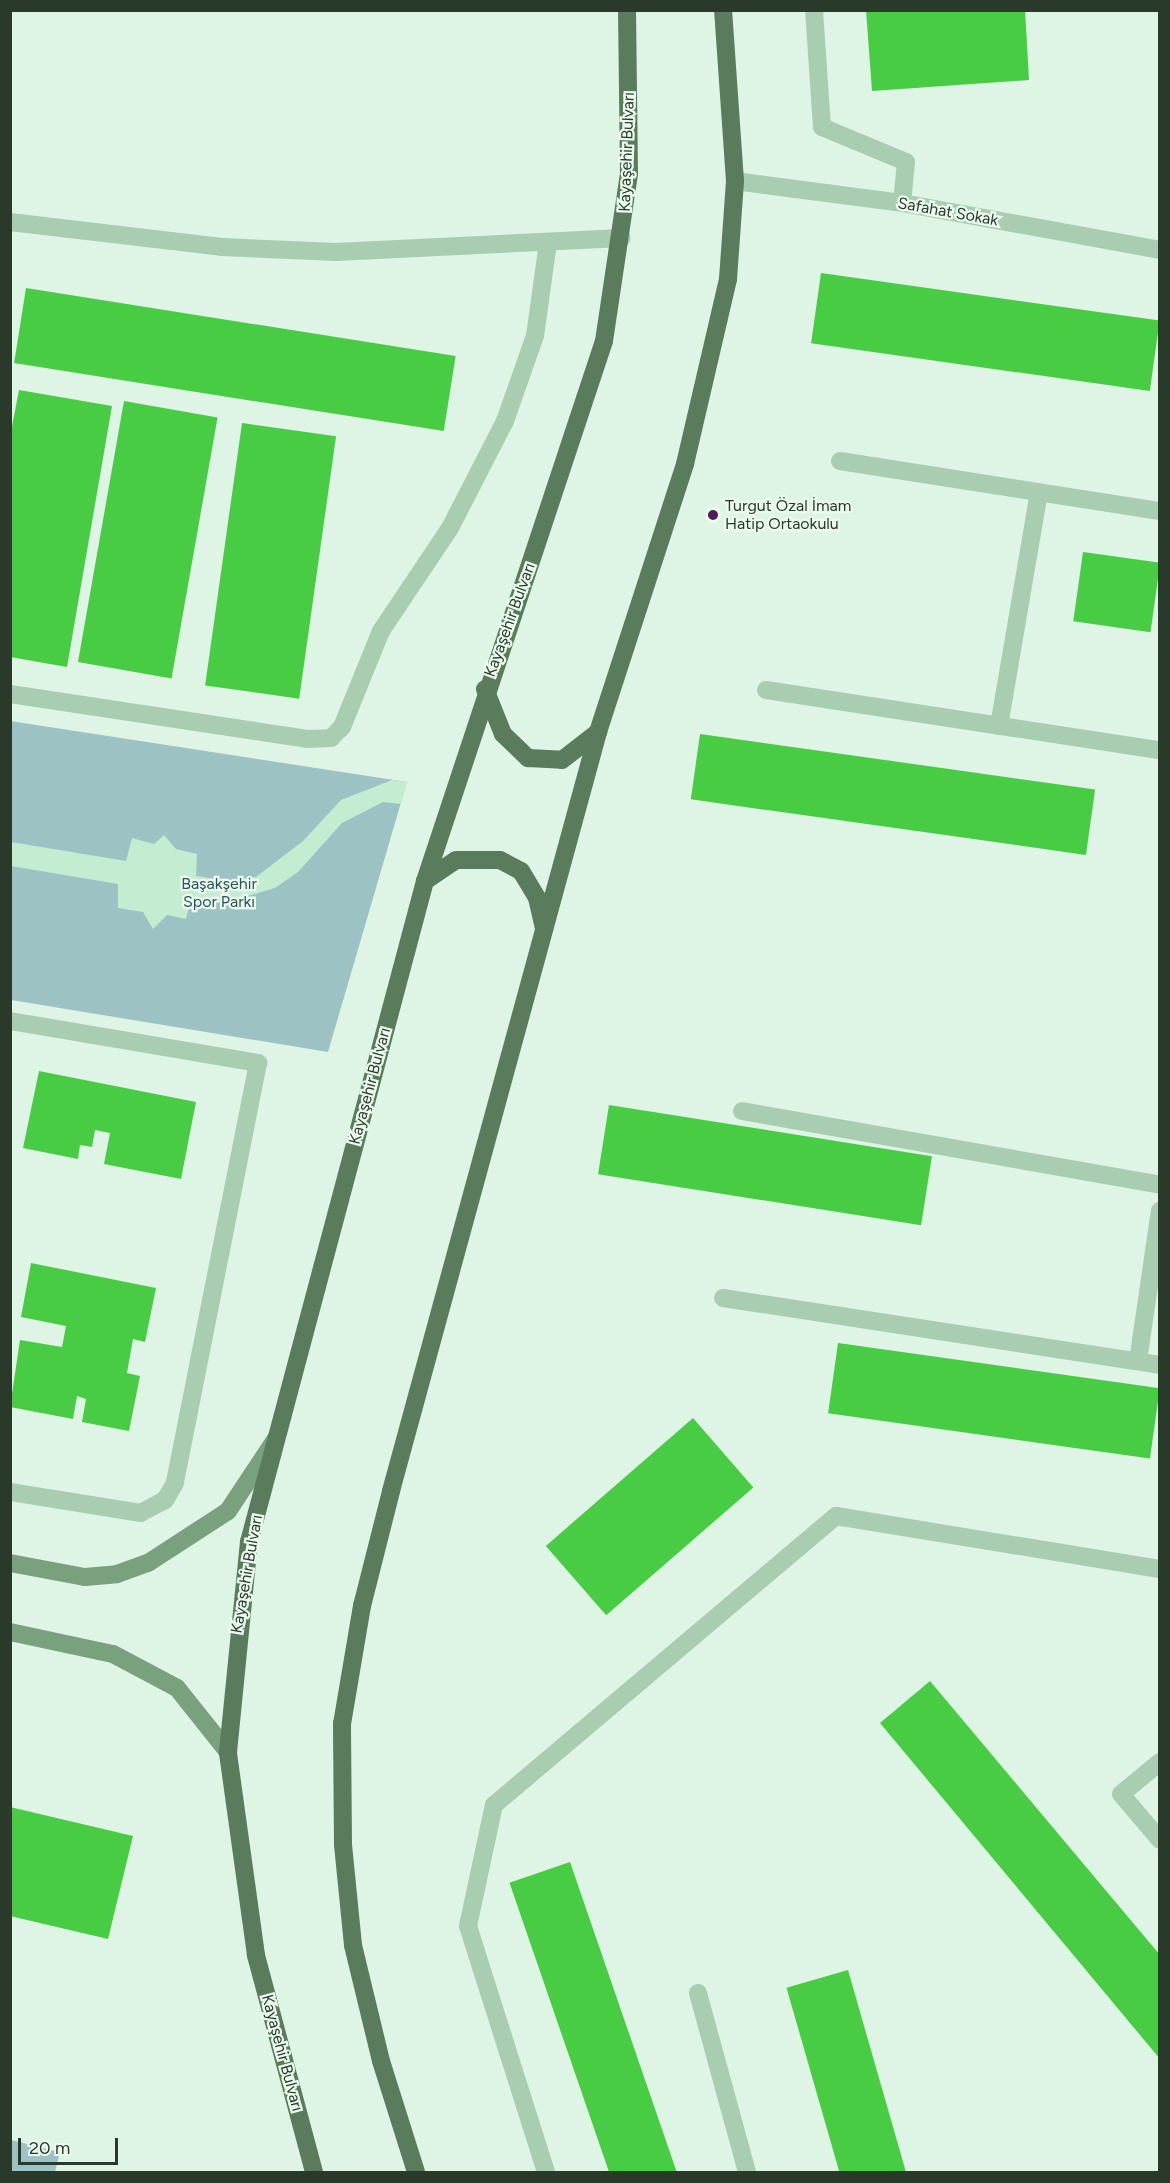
<!DOCTYPE html>
<html>
<head>
<meta charset="utf-8">
<style>
	body { margin:0 }
	#map { position:relative; width:1170px; height:2183px; overflow:hidden; background:#def4e4; font-family:Figtree,sans-serif }
	div>[style] { position:absolute }
	.green>* { inset:0; background:#9dc2c4 }
	.plaza>* { inset:0; background:#c4ecd0 }
	.building>* { inset:0; background:#48cc44; transform-origin:0 0 }
	.lane>* { height:18px; margin:-9px; padding:0 9px; transform-origin:9px; border-radius:9px; background:#a9cdb0 }
	.street>* { height:18px; margin:-9px; padding:0 9px; transform-origin:9px; border-radius:9px; background:#a9cdb0 }
	.secondary>* { height:18px; margin:-9px; padding:0 9px; transform-origin:9px; border-radius:9px; background:#7aa17d }
	.primary>* { height:18px; margin:-9px; padding:0 9px; transform-origin:9px; border-radius:9px; background:#5a7c5c }
	.dots>* { width:16px; height:16px; translate:-50% -50%; box-sizing:border-box; border:3px solid #ebfbef; border-radius:50% }
	span { translate:-50% -50%; white-space:nowrap; text-align:center; line-height:1.15; -webkit-text-stroke:4.5px #ebfbef; paint-order:stroke }
	.street-label { font-size:16px; color:#293a2a }
	.poi-label { font-size:16px; color:#293a2a }
	.left { translate:0 -50%; text-align:left }
	.park-label { font-size:16px; color:#2b5559 }
	.frame { position:absolute; inset:0; border:12px solid #293a2a; pointer-events:none }
	.scale { position:absolute; left:18px; top:2138px; width:100px; height:27px; box-sizing:border-box; border:3px solid #293a2a; border-top:0; padding-left:8px; font-size:18px; line-height:21px; white-space:nowrap; color:#293a2a; -webkit-text-stroke:4px #ebfbef; paint-order:stroke }
</style>
</head>
<body>
<div id="map">
	<div class="green">
		<div style="clip-path:polygon(10px 721px,407px 782px,328px 1052px,11px 1000px)"></div>
		<div style="clip-path:polygon(11px 2140px,60px 2152px,55px 2172px,11px 2172px)"></div>
	</div>
	<div class="plaza">
		<div style="clip-path:polygon(392px 780px,407px 782px,401px 804px,383px 802px,342px 823px,298px 872px,275px 888px,224px 903px,191px 898px,186px 919px,167px 915px,153px 929px,143px 912px,118px 908px,118px 884px,11px 866px,11px 842px,126px 861px,132px 838px,154px 844px,164px 835px,176px 849px,197px 854px,196px 876px,229px 881px,256px 877px,303px 841px,341px 800px)"></div>
	</div>
	<div class="building">
		<div style="clip-path:polygon(866px 10px,1025px 10px,1029px 80px,872px 91px)"></div>
		<div style="left:821px;top:273px;width:342px;height:71px;rotate:8deg"></div>
		<div style="left:26px;top:288px;width:435px;height:76px;rotate:9deg"></div>
		<div style="clip-path:polygon(19px 390px,112px 406px,67px 667px,10px 657px,10px 437px)"></div>
		<div style="left:124px;top:401px;width:95px;height:265px;rotate:10deg"></div>
		<div style="left:242px;top:423px;width:95px;height:265px;rotate:8deg"></div>
		<div style="left:1083px;top:552px;width:78px;height:70px;rotate:8deg"></div>
		<div style="left:700px;top:734px;width:399px;height:66px;rotate:8deg"></div>
		<div style="clip-path:polygon(39px 1071px,196px 1102px,181px 1179px,104px 1164px,110px 1133px,95px 1130px,92px 1147px,80px 1145px,78px 1159px,23px 1148px)"></div>
		<div style="left:609px;top:1105px;width:327px;height:70px;rotate:9deg"></div>
		<div style="clip-path:polygon(31px 1263px,156px 1288px,145px 1342px,133px 1339px,127px 1373px,140px 1376px,129px 1431px,82px 1422px,86px 1399px,77px 1396px,73px 1419px,10px 1407px,20px 1340px,62px 1347px,66px 1326px,21px 1317px)"></div>
		<div style="left:838px;top:1343px;width:325px;height:71px;rotate:8deg"></div>
		<div style="left:693px;top:1418px;width:92px;height:195px;rotate:49deg"></div>
		<div style="clip-path:polygon(930px 1681px,1160px 1955px,1160px 2059px,880px 1723px)"></div>
		<div style="clip-path:polygon(10px 1807px,133px 1836px,108px 1939px,10px 1916px)"></div>
		<div style="left:570px;top:1862px;width:328px;height:64px;rotate:71deg"></div>
		<div style="left:848px;top:1970px;width:210px;height:64px;rotate:74deg"></div>
	</div>
	<div class="lane">
		<div style="left:814px;top:10px;width:117px;rotate:86.1deg"></div>
		<div style="left:822px;top:127px;width:91px;rotate:22.6deg"></div>
		<div style="left:906px;top:162px;width:41px;rotate:95.6deg"></div>
		<div style="left:10px;top:222px;width:213px;rotate:6.7deg"></div>
		<div style="left:222px;top:247px;width:114px;rotate:2.5deg"></div>
		<div style="left:336px;top:252px;width:286px;rotate:-2.8deg"></div>
		<div style="left:840px;top:461px;width:324px;rotate:8.9deg"></div>
		<div style="left:766px;top:690px;width:399px;rotate:8.7deg"></div>
		<div style="left:10px;top:694px;width:299px;rotate:8.6deg"></div>
		<div style="left:306px;top:739px;width:25px;rotate:-2deg"></div>
		<div style="left:331px;top:738px;width:16px;rotate:-45deg"></div>
		<div style="left:342px;top:727px;width:104px;rotate:-67.9deg"></div>
		<div style="left:381px;top:631px;width:124px;rotate:-56.2deg"></div>
		<div style="left:450px;top:528px;width:120px;rotate:-62.8deg"></div>
		<div style="left:505px;top:421px;width:90px;rotate:-70.6deg"></div>
		<div style="left:535px;top:336px;width:95px;rotate:-82.1deg"></div>
		<div style="left:999px;top:726px;width:237px;rotate:-80.3deg"></div>
		<div style="left:10px;top:1021px;width:252px;rotate:9.6deg"></div>
		<div style="left:258px;top:1063px;width:428px;rotate:101.2deg"></div>
		<div style="left:175px;top:1483px;width:20px;rotate:120deg"></div>
		<div style="left:165px;top:1500px;width:27px;rotate:152deg"></div>
		<div style="left:141px;top:1513px;width:133px;rotate:-170.9deg"></div>
		<div style="left:742px;top:1111px;width:424px;rotate:10deg"></div>
		<div style="left:723px;top:1298px;width:442px;rotate:8.7deg"></div>
		<div style="left:1138px;top:1361px;width:152px;rotate:-81.7deg"></div>
		<div style="left:1160px;top:1762px;width:50px;rotate:140.6deg"></div>
		<div style="left:1121px;top:1794px;width:60px;rotate:49.7deg"></div>
		<div style="left:698px;top:1993px;width:186px;rotate:74.7deg"></div>
		<div style="left:546px;top:2172px;width:258px;rotate:-107.6deg"></div>
		<div style="left:468px;top:1926px;width:124px;rotate:-77.9deg"></div>
		<div style="left:494px;top:1805px;width:448px;rotate:-40.2deg"></div>
		<div style="left:836px;top:1516px;width:328px;rotate:9.3deg"></div>
	</div>
	<div class="street">
		<div style="left:735px;top:181px;width:168px;rotate:7.5deg"></div>
		<div style="left:902px;top:203px;width:262px;rotate:10.3deg"></div>
	</div>
	<div class="secondary">
		<div style="left:10px;top:1563px;width:76px;rotate:10.6deg"></div>
		<div style="left:85px;top:1577px;width:32px;rotate:-5deg"></div>
		<div style="left:117px;top:1574px;width:33px;rotate:-20deg"></div>
		<div style="left:148px;top:1563px;width:95px;rotate:-33deg"></div>
		<div style="left:228px;top:1511px;width:85px;rotate:-56.5deg"></div>
		<div style="left:10px;top:1632px;width:105px;rotate:12.1deg"></div>
		<div style="left:113px;top:1654px;width:72px;rotate:28deg"></div>
		<div style="left:177px;top:1688px;width:82px;rotate:51.4deg"></div>
	</div>
	<div class="primary">
		<div style="left:485px;top:689px;width:48px;rotate:68.2deg"></div>
		<div style="left:503px;top:734px;width:35px;rotate:44deg"></div>
		<div style="left:528px;top:758px;width:34px;rotate:3deg"></div>
		<div style="left:562px;top:760px;width:46px;rotate:-37.9deg"></div>
		<div style="left:425px;top:881px;width:37px;rotate:-34deg"></div>
		<div style="left:456px;top:860px;width:44px"></div>
		<div style="left:500px;top:860px;width:24px;rotate:28deg"></div>
		<div style="left:521px;top:871px;width:31px;rotate:59deg"></div>
		<div style="left:537px;top:898px;width:31px;rotate:77deg"></div>
		<div style="left:314px;top:2172px;width:225px;rotate:-105deg"></div>
		<div style="left:256px;top:1955px;width:205px;rotate:-97.9deg"></div>
		<div style="left:228px;top:1752px;width:211px;rotate:-84.3deg"></div>
		<div style="left:249px;top:1542px;width:684px;rotate:-75.09deg"></div>
		<div style="left:425px;top:881px;width:569px;rotate:-71.66deg"></div>
		<div style="left:604px;top:341px;width:170px;rotate:-81.5deg"></div>
		<div style="left:629px;top:173px;width:163px;rotate:-90.7deg"></div>
		<div style="left:416px;top:2172px;width:116px;rotate:-107.5deg"></div>
		<div style="left:381px;top:2061px;width:119px;rotate:-103.6deg"></div>
		<div style="left:353px;top:1945px;width:101px;rotate:-95.7deg"></div>
		<div style="left:343px;top:1844px;width:120px;rotate:-90.5deg"></div>
		<div style="left:342px;top:1724px;width:120px;rotate:-80.4deg"></div>
		<div style="left:362px;top:1606px;width:119px;rotate:-75.8deg"></div>
		<div style="left:391px;top:1491px;width:787px;rotate:-74.74deg"></div>
		<div style="left:598px;top:732px;width:282px;rotate:-72deg"></div>
		<div style="left:685px;top:464px;width:190px;rotate:-76.9deg"></div>
		<div style="left:728px;top:279px;width:98px;rotate:-85.9deg"></div>
		<div style="left:735px;top:181px;width:171px;rotate:-94deg"></div>
	</div>
	<div class="dots">
		<div style="left:713px;top:515px;background:#501c5e"></div>
	</div>
	<div class="street-label">
		<span style="left:627px;top:152px;rotate:-88deg">Kayaşehir Bulvarı</span>
		<span style="left:948px;top:212px;rotate:10deg">Safahat Sokak</span>
		<span style="left:510px;top:620px;rotate:-70deg">Kayaşehir Bulvarı</span>
		<span style="left:370px;top:1086px;rotate:-75deg">Kayaşehir Bulvarı</span>
		<span style="left:247px;top:1574px;rotate:-80deg">Kayaşehir Bulvarı</span>
		<span style="left:282px;top:2053px;rotate:75deg">Kayaşehir Bulvarı</span>
	</div>
	<div class="poi-label">
		<span class="left" style="left:725px;top:515px">Turgut Özal İmam<br>Hatip Ortaokulu</span>
	</div>
	<div class="park-label">
		<span style="left:219px;top:893px">Başakşehir<br>Spor Parkı</span>
	</div>
	<div class="frame"></div>
	<div class="scale">20 m</div>
</div>
</body>
</html>
